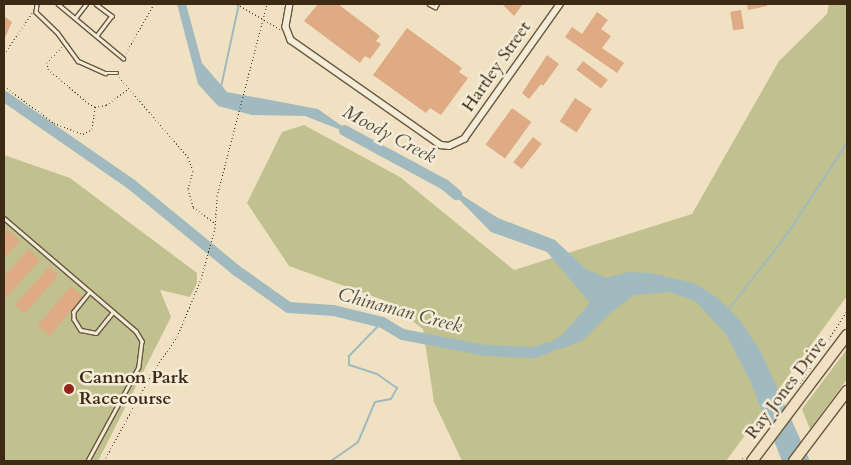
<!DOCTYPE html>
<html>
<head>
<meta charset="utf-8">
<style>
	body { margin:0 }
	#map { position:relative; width:851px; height:465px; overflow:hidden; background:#f0e1c3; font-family:Cardo,serif }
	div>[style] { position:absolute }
	.green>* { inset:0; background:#c0c18f }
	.water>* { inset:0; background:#a1babf }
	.stream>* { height:2px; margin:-1px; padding:0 1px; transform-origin:1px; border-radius:1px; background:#a1babf }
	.river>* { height:11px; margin:-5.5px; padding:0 5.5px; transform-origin:5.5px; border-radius:5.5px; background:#a1babf }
	.building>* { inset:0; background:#dfab84; transform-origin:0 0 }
	.path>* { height:1px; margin-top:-0.5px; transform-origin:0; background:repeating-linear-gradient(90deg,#3c2a14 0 1px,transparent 0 3.5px) }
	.roads { filter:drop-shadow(1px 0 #695840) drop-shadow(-1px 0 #695840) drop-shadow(0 1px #695840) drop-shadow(0 -1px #695840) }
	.lane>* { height:2.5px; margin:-1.25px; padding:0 1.25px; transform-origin:1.25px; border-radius:1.25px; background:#f5ecd8 }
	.street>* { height:5.5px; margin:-2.75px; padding:0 2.75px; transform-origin:2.75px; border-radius:2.75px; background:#f5ecd8 }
	.highway>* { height:10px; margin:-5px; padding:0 5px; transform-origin:5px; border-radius:5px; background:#f0e1c3 }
	.dots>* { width:14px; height:14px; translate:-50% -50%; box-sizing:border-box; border:2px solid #f5ecd8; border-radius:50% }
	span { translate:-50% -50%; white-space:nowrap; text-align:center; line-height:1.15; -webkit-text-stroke:5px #f5ecd8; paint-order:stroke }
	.street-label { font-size:18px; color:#3c2a14 }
	.poi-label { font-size:18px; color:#3c2a14; font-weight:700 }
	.left { translate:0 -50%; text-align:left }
	.water-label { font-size:19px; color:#554e3f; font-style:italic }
	.frame { position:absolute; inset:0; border:5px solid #3c2a14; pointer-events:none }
</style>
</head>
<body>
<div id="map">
	<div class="green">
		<div style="clip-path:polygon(829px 4px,847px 4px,847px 296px,726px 461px,462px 461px,434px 402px,423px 329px,386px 301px,289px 266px,247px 203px,282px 132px,304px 125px,400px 177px,514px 270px,692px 214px,779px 61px,827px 14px)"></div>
		<div style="clip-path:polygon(4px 155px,70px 178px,197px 273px,197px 283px,190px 297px,160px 290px,171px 317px,98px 461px,4px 461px)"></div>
		<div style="clip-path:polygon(847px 349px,847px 379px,810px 429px,802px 409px)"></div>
	</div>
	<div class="water">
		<div style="clip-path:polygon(177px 4px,186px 4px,202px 63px,227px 92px,318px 109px,356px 136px,305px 116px,252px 115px,218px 106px,198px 84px)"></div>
		<div style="clip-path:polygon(444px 184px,498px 218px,555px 240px,586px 269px,606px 278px,629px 272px,650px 273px,694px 283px,715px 296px,739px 319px,760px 350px,810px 461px,782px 461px,751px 383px,726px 334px,695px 301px,670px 292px,634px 295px,609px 314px,583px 340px,564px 348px,534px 352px,562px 335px,590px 303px,547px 252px,491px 232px)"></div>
	</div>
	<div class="stream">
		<div style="left:221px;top:87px;width:85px;rotate:-77.8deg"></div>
		<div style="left:729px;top:309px;width:96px;rotate:-52.2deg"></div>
		<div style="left:788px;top:233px;width:108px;rotate:-56.8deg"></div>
		<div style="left:331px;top:461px;width:33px;rotate:-35deg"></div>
		<div style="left:358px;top:442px;width:43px;rotate:-67deg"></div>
		<div style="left:375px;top:402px;width:16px;rotate:-11deg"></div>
		<div style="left:391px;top:399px;width:13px;rotate:-61deg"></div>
		<div style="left:397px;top:388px;width:24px;rotate:-145deg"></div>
		<div style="left:377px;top:374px;width:29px;rotate:-162deg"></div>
		<div style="left:349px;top:365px;width:9px;rotate:-90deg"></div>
		<div style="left:349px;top:356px;width:47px;rotate:-45.9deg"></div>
	</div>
	<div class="river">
		<div style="left:4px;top:96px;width:155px;rotate:34.7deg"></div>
		<div style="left:131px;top:184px;width:136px;rotate:39.3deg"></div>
		<div style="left:236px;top:270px;width:64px;rotate:35.4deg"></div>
		<div style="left:288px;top:307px;width:45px;rotate:3.8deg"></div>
		<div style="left:333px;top:310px;width:50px;rotate:13.8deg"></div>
		<div style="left:382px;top:322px;width:23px;rotate:31deg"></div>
		<div style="left:402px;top:334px;width:85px;rotate:10.9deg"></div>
		<div style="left:485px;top:350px;width:49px;rotate:2.3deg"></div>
		<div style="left:534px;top:352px;width:15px;rotate:-20deg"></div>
		<div style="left:344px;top:130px;width:114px;rotate:28.4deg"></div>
		<div style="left:444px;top:184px;width:16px;rotate:40deg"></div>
	</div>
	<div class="building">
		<div style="clip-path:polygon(318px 4px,338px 4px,380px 36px,376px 41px,381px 44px,370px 59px,365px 56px,360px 63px,304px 21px)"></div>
		<div style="clip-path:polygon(502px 4px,523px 4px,514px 16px)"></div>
		<div style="clip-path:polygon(747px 4px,766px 4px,767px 6px,748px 10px)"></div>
		<div style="left:741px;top:10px;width:19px;height:11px;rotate:81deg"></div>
		<div style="clip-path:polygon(597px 12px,608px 20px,601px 29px,611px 36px,602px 48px,624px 63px,617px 73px,565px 37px,572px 27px,582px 34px)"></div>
		<div style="clip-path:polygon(4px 16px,12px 22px,4px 40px)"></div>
		<div style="clip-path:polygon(407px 28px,462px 68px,459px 72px,468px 78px,441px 115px,430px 108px,426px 113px,373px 75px)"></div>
		<div style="clip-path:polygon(547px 55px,559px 64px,543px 86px,541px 84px,529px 99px,522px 93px)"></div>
		<div style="left:583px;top:61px;width:31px;height:11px;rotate:37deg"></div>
		<div style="left:575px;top:98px;width:20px;height:28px;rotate:33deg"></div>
		<div style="left:512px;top:108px;width:24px;height:45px;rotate:36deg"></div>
		<div style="left:533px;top:137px;width:11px;height:32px;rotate:38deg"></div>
		<div style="clip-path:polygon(8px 230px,20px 241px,4px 258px,4px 234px)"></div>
		<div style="clip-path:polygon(29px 249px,40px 260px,4px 300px,4px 276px)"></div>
		<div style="left:49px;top:267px;width:13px;height:51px;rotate:42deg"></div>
		<div style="left:71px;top:286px;width:16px;height:52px;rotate:40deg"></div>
	</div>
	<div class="path">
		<div style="left:237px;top:4px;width:50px;rotate:30.2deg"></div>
		<div style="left:62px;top:47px;width:21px;rotate:135deg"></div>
		<div style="left:47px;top:62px;width:7px;rotate:82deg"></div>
		<div style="left:48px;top:69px;width:52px;rotate:40.4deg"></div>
		<div style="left:88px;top:103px;width:8px;rotate:30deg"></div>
		<div style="left:95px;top:107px;width:11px;rotate:-10deg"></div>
		<div style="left:106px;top:105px;width:27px;rotate:-36deg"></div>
		<div style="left:126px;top:53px;width:56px;rotate:-60.3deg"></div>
		<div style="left:4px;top:54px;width:50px;rotate:-55.7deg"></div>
		<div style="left:119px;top:77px;width:106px;rotate:49.2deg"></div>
		<div style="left:188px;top:157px;width:15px;rotate:70deg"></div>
		<div style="left:193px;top:171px;width:19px;rotate:106deg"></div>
		<div style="left:188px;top:189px;width:19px;rotate:74deg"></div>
		<div style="left:193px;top:207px;width:27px;rotate:36deg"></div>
		<div style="left:4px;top:86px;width:62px;rotate:36.5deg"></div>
		<div style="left:54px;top:123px;width:31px;rotate:21deg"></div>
		<div style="left:83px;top:134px;width:10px;rotate:-29deg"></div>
		<div style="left:92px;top:129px;width:21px;rotate:-82deg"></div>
		<div style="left:800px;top:383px;width:86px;rotate:-56.9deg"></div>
		<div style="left:104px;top:461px;width:102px;rotate:-61.4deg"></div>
		<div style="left:153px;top:371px;width:42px;rotate:-54.8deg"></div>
		<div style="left:177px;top:337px;width:63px;rotate:-67.5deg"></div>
		<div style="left:201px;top:279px;width:53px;rotate:-74.6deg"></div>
		<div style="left:215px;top:228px;width:32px;rotate:-86deg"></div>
		<div style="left:217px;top:196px;width:198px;rotate:-75.4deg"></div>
		<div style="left:740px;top:461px;width:7px;rotate:-45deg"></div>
	</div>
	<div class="roads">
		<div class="lane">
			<div style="left:37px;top:4px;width:8px;rotate:97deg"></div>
			<div style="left:36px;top:12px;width:29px;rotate:44deg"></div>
			<div style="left:57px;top:32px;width:36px;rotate:54deg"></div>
			<div style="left:78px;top:61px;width:30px;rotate:24deg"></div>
			<div style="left:105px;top:73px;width:12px"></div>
			<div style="left:58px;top:4px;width:85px;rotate:39.7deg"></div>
			<div style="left:96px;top:4px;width:20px;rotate:37deg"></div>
			<div style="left:112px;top:16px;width:25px;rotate:127deg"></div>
			<div style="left:429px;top:4px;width:7px;rotate:27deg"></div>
			<div style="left:435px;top:7px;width:4px;rotate:-56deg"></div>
			<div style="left:76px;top:17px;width:16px;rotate:-52deg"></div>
			<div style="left:4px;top:218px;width:174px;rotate:40.6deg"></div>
			<div style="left:136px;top:331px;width:12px;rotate:59deg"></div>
			<div style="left:142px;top:341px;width:26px;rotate:97deg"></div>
			<div style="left:139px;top:367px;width:107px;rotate:118.5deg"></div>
			<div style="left:90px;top:292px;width:26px;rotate:129deg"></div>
			<div style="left:74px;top:312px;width:7px;rotate:90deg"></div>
			<div style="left:74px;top:319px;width:13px;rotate:58deg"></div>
			<div style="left:81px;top:330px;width:15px;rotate:11deg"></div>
			<div style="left:96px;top:333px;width:27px;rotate:-51deg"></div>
		</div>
		<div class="street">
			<div style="left:290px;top:4px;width:23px;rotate:100deg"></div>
			<div style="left:286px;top:27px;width:14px;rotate:69deg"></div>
			<div style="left:291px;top:40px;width:183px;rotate:35deg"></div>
			<div style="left:441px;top:145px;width:8px;rotate:7deg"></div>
			<div style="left:449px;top:146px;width:17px;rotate:-25deg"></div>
			<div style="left:464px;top:139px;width:166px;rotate:-54.6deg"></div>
		</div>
		<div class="highway">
			<div style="left:752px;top:461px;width:158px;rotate:-53deg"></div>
			<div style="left:794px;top:461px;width:88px;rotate:-52.9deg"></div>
		</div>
	</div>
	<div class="dots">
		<div style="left:69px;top:389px;background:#8f2418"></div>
	</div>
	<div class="street-label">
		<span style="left:497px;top:67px;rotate:-55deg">Hartley Street</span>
		<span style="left:787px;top:388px;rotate:-53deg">Ray Jones Drive</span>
	</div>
	<div class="poi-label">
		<span class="left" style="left:79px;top:389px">Cannon Park<br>Racecourse</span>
	</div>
	<div class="water-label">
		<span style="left:389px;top:135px;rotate:28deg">Moody Creek</span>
		<span style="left:400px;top:311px;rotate:15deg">Chinaman Creek</span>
	</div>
	<div class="frame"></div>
</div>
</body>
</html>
